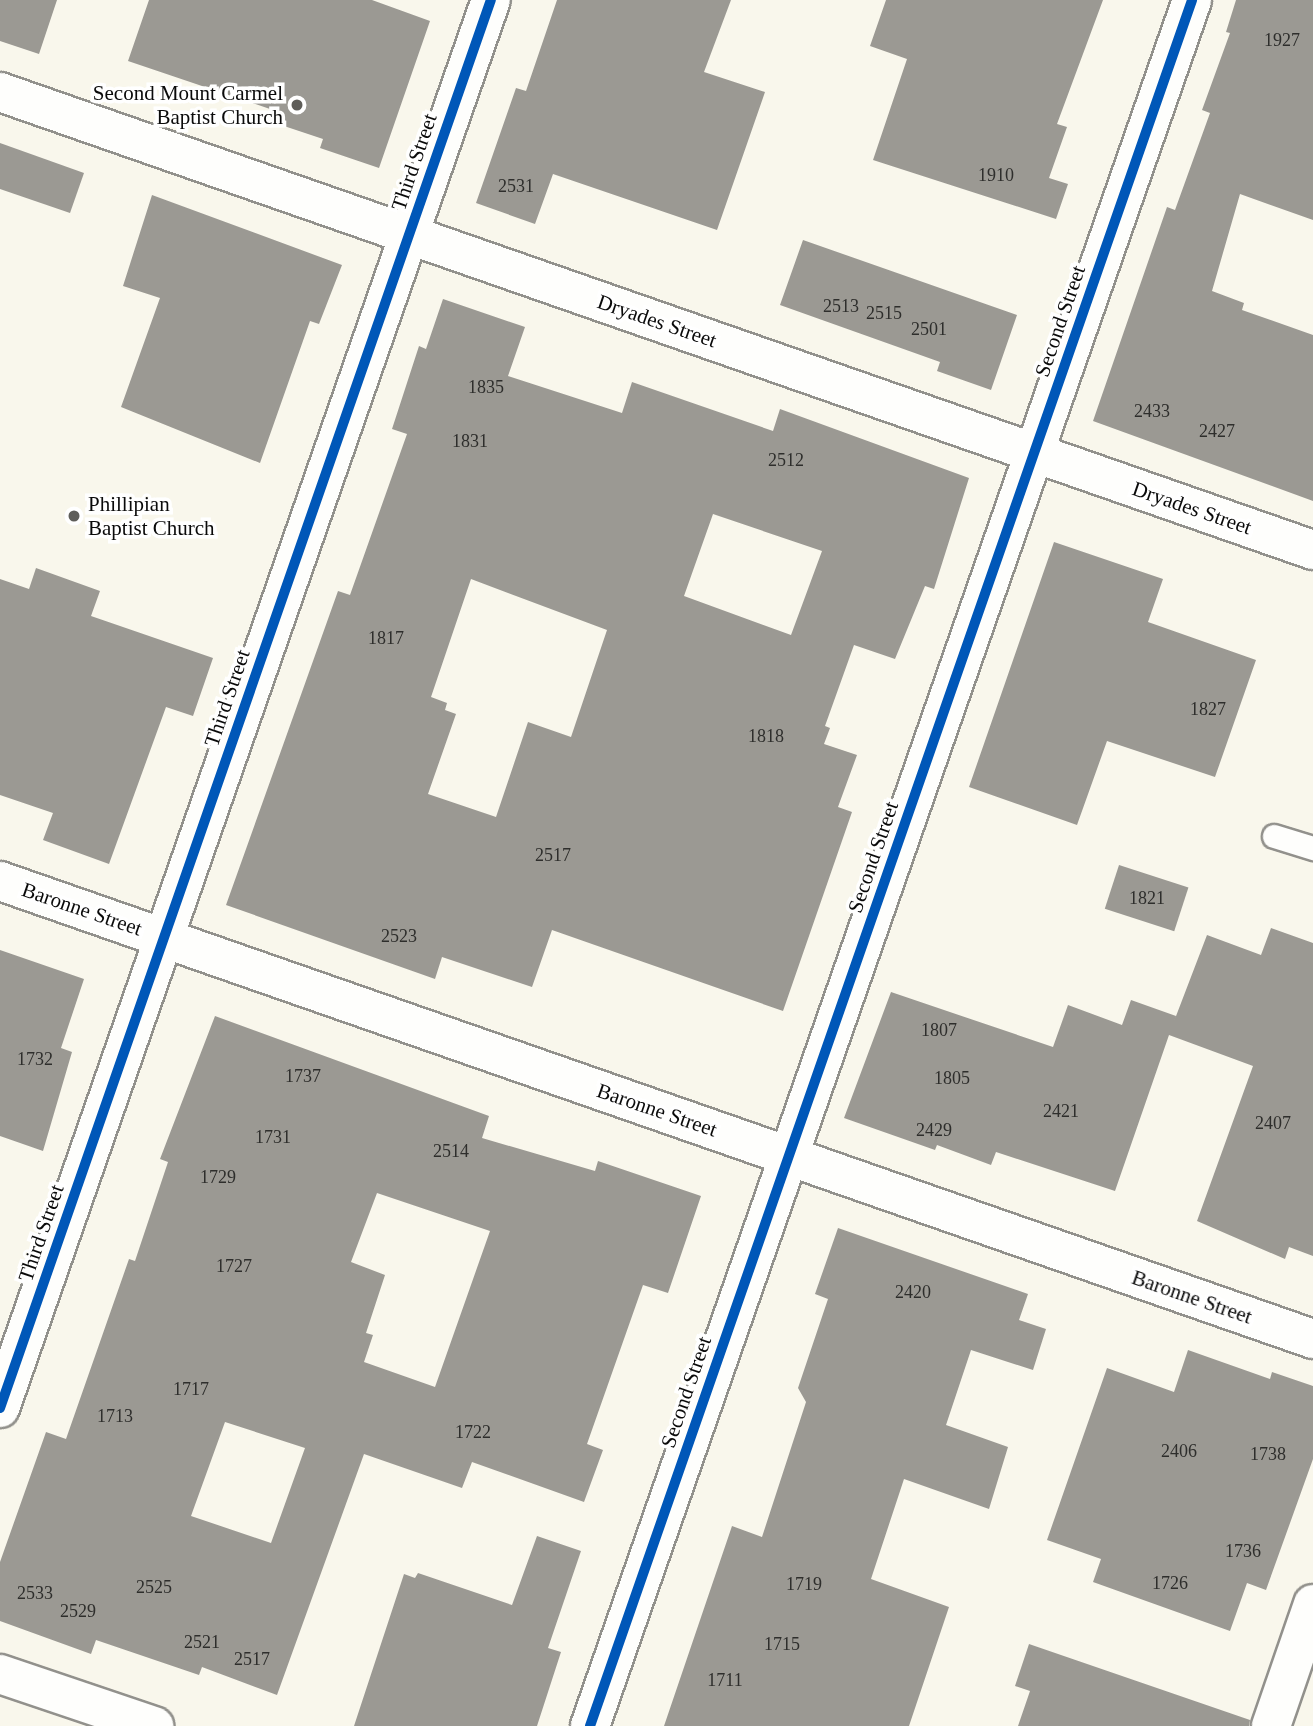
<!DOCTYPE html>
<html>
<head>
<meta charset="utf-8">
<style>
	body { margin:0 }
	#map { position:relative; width:1313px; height:1726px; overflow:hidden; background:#f9f7ec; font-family:"Times New Roman",serif }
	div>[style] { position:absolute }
	.building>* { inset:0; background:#9b9993; transform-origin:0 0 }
	.roads { filter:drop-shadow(2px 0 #92918c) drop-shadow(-2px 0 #92918c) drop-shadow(0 2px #92918c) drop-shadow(0 -2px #92918c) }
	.lane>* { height:23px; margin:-11.5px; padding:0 11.5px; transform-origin:11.5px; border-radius:11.5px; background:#fefefc }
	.street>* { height:38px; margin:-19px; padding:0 19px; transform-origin:19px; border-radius:19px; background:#fefefc }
	.cycleway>* { height:10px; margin:-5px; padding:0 5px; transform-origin:5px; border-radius:5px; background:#0057b8 }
	.dots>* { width:19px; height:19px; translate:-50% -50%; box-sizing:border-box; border:4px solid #fff; border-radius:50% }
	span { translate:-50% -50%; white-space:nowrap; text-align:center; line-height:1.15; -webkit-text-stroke:7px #fff; paint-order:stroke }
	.number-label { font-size:18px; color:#2e2e2c }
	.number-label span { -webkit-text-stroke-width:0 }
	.poi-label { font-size:21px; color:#0a0a0a }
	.right { translate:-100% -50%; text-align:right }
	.left { translate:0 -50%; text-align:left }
	.street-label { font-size:21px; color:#0a0a0a }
</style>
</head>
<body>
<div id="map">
	<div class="building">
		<div style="clip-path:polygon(0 0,57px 0,39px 54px,0 41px)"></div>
		<div style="clip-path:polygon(149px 0,372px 0,430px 21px,379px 168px,320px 148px,323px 139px,266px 120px,270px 109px,128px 61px)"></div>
		<div style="clip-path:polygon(557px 0,731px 0,704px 72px,765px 92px,717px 230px,553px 174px,535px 224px,476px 203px,516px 88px,526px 91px)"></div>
		<div style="clip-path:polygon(886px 0,1103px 0,1057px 124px,1067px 127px,1049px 178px,1068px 184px,1056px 219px,873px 160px,907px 59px,870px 46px)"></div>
		<div style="clip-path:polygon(1236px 0,1313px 0,1313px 220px,1240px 194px,1212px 291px,1244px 303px,1242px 310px,1313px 335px,1313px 501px,1093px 421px,1167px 207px,1175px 210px,1210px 113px,1202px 110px,1230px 33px,1226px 32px)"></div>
		<div style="clip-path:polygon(0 143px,84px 173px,70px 213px,0 189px)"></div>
		<div style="clip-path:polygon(152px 195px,342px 265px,319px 324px,310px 321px,260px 463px,121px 407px,160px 298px,123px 286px)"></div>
		<div style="clip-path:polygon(803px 240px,1017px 315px,991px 390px,937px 371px,940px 362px,780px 305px)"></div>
		<div style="clip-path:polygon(evenodd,443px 299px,525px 327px,508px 376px,622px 413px,632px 382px,773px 431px,780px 409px,969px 478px,934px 589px,925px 586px,895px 659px,854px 645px,825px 726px,830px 728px,824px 744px,857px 755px,838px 807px,852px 812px,783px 1011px,552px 930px,532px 987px,442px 957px,435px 979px,226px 905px,338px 591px,350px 595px,407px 434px,392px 429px,419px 346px,426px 349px,443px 299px,713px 514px,822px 551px,791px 635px,684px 596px,713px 514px,443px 299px,471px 579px,607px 630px,571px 737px,528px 722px,496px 817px,428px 794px,456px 714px,445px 710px,447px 703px,431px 697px,471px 579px)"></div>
		<div style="clip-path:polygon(1054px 542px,1163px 579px,1148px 622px,1256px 660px,1215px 777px,1107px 741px,1077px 825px,969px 787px)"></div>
		<div style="clip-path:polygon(36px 568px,100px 591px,91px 616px,213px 658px,193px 716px,166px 707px,109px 864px,43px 840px,53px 813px,0 795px,0 579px,29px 589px)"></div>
		<div style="left:1119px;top:865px;width:73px;height:46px;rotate:18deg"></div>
		<div style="clip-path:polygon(1271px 928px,1313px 943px,1313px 1256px,1289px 1247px,1285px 1259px,1197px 1221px,1253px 1066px,1169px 1035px,1115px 1191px,996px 1152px,991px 1165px,937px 1145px,935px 1150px,844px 1118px,891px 992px,1053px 1047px,1068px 1005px,1122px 1025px,1131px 1000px,1176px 1016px,1173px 1024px,1207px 935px,1261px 955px)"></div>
		<div style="clip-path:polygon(0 950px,84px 979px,61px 1048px,72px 1052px,43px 1151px,0 1136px)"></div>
		<div style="clip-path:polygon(evenodd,215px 1016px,489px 1116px,482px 1138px,595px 1171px,598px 1161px,701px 1196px,668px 1293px,643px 1285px,587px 1444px,603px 1450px,584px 1502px,472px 1462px,462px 1488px,364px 1454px,277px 1695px,202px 1667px,199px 1675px,96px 1640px,91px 1654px,0 1621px,0 1562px,46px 1432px,66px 1439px,129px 1259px,135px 1261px,168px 1162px,160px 1159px,215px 1016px,377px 1193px,490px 1231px,435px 1387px,364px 1362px,373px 1335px,366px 1333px,385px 1275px,351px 1262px,377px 1193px,215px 1016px,225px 1422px,305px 1448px,271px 1543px,191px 1516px,225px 1422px)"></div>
		<div style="clip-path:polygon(838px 1228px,1028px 1294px,1019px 1320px,1046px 1329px,1033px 1370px,971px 1350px,946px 1425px,1008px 1447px,989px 1509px,904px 1479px,871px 1579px,949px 1607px,909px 1726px,664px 1726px,732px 1526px,762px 1537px,806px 1402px,798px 1388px,828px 1299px,815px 1294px)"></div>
		<div style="clip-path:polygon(1188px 1350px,1270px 1379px,1272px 1372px,1313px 1386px,1313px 1459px,1266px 1590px,1247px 1583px,1230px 1631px,1093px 1582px,1101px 1559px,1047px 1540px,1107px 1368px,1174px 1392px)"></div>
		<div style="clip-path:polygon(537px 1536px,581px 1551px,548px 1648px,561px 1652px,537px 1726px,354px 1726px,404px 1574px,415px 1578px,418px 1573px,512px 1605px)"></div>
		<div style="clip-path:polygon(1029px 1644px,1250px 1720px,1249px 1726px,1018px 1726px,1030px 1691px,1015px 1686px)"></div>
	</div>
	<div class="roads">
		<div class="lane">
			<div style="left:1274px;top:836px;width:41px;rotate:17.1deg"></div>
		</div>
		<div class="street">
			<div style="left:0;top:92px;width:1391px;rotate:19.23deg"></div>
			<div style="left:0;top:881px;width:1391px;rotate:19.23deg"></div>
			<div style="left:0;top:1408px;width:1491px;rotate:-70.78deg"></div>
			<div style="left:0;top:1674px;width:163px;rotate:18.7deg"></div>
			<div style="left:590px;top:1726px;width:1828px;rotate:-70.77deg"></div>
			<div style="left:1271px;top:1726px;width:129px;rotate:-71deg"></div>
		</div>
	</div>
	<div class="cycleway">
		<div style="left:0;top:1408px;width:1491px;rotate:-70.78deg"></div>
		<div style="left:590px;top:1726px;width:1828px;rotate:-70.77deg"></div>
	</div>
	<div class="dots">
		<div style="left:297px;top:105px;background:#5e5d59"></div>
		<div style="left:74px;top:516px;background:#5e5d59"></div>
	</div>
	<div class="number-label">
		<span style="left:1282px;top:40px">1927</span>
		<span style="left:996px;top:175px">1910</span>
		<span style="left:516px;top:186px">2531</span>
		<span style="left:841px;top:306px">2513</span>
		<span style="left:884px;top:313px">2515</span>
		<span style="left:929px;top:329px">2501</span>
		<span style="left:486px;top:387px">1835</span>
		<span style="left:1152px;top:411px">2433</span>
		<span style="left:1217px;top:431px">2427</span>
		<span style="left:470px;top:441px">1831</span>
		<span style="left:786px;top:460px">2512</span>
		<span style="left:386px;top:638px">1817</span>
		<span style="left:1208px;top:709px">1827</span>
		<span style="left:766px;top:736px">1818</span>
		<span style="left:553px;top:855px">2517</span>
		<span style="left:1147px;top:898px">1821</span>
		<span style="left:399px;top:936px">2523</span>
		<span style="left:939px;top:1030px">1807</span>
		<span style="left:35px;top:1059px">1732</span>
		<span style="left:303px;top:1076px">1737</span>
		<span style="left:952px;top:1078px">1805</span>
		<span style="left:1061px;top:1111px">2421</span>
		<span style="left:1273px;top:1123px">2407</span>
		<span style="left:934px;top:1130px">2429</span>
		<span style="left:273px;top:1137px">1731</span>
		<span style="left:451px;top:1151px">2514</span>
		<span style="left:218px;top:1177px">1729</span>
		<span style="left:234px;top:1266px">1727</span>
		<span style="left:913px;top:1292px">2420</span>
		<span style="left:191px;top:1389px">1717</span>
		<span style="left:115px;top:1416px">1713</span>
		<span style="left:473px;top:1432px">1722</span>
		<span style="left:1179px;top:1451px">2406</span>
		<span style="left:1268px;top:1454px">1738</span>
		<span style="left:1243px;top:1551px">1736</span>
		<span style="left:1170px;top:1583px">1726</span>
		<span style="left:804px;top:1584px">1719</span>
		<span style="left:154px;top:1587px">2525</span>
		<span style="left:35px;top:1593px">2533</span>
		<span style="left:78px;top:1611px">2529</span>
		<span style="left:202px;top:1642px">2521</span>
		<span style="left:782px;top:1644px">1715</span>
		<span style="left:252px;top:1659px">2517</span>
		<span style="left:725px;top:1680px">1711</span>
	</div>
	<div class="poi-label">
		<span class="right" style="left:283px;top:105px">Second Mount Carmel<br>Baptist Church</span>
		<span class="left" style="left:88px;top:516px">Phillipian<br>Baptist Church</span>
	</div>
	<div class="street-label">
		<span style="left:414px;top:162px;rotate:-71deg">Third Street</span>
		<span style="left:657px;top:321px;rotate:19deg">Dryades Street</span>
		<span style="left:1060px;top:321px;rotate:-71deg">Second Street</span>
		<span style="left:1192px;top:508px;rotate:19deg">Dryades Street</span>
		<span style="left:227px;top:698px;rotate:-71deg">Third Street</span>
		<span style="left:873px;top:857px;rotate:-71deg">Second Street</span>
		<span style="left:82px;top:909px;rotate:19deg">Baronne Street</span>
		<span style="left:657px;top:1110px;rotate:19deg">Baronne Street</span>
		<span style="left:41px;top:1233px;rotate:-71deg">Third Street</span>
		<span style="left:1192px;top:1297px;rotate:19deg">Baronne Street</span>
		<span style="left:686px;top:1392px;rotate:-71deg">Second Street</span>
	</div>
</div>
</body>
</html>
